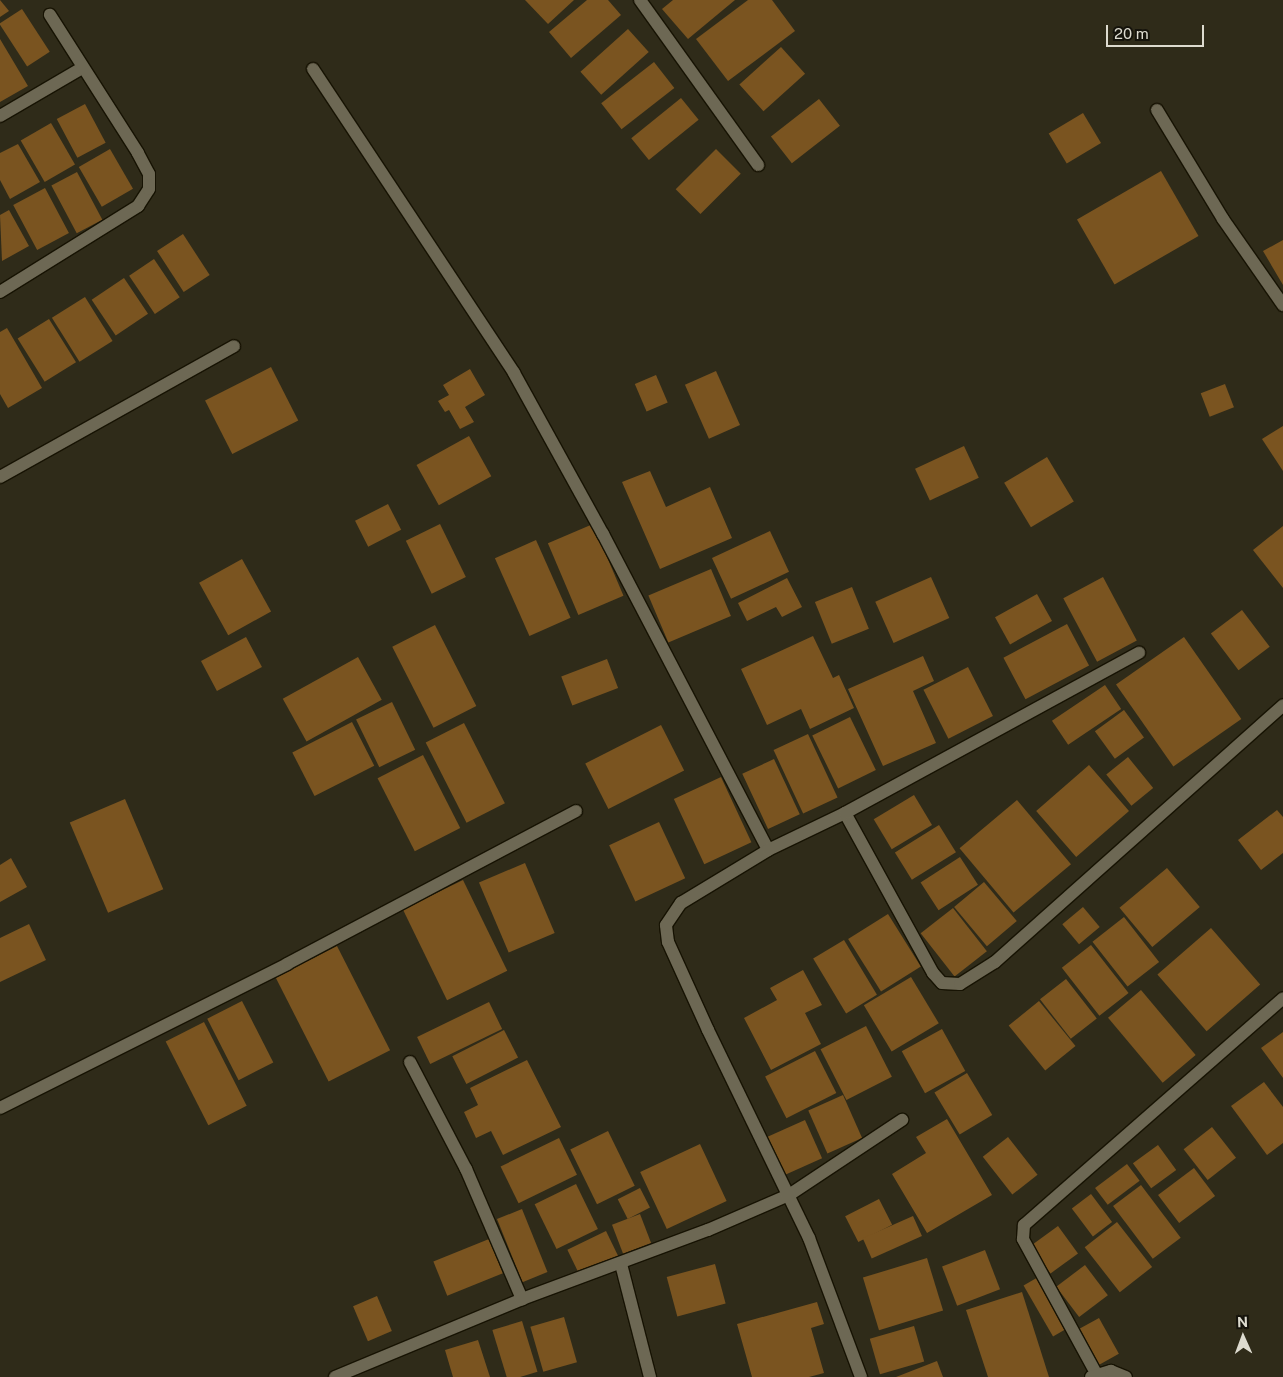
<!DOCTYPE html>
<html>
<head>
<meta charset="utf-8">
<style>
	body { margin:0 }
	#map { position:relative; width:1283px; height:1377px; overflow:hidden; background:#2f2b19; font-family:"Public Sans",sans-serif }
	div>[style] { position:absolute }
	.building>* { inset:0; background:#7a5420; transform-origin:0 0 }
	.roads { filter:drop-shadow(1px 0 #171303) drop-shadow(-1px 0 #171303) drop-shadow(0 1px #171303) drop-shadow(0 -1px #171303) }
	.minor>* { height:12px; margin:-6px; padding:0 6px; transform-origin:6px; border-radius:6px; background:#6d6854 }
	span { translate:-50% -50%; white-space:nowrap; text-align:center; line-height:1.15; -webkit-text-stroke:4px #15130b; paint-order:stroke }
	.north { position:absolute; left:1218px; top:1312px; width:50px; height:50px; -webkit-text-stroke:4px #15130b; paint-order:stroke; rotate:358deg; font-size:14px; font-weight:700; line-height:20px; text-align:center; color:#dddbcf }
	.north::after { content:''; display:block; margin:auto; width:18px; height:22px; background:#dddbcf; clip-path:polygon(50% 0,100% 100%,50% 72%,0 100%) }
	.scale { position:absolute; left:1106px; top:25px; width:98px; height:22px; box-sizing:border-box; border:2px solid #dddbcf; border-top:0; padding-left:6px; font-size:15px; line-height:18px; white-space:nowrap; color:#dddbcf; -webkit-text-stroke:4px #15130b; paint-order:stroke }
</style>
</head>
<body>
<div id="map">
	<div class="building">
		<div style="clip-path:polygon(0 0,9px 11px,0 17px)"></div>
		<div style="clip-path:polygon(525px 0,574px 0,548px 24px)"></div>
		<div style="clip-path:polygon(587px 0,608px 0,621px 15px,571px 58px,549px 32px)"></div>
		<div style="clip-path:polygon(673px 0,735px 0,688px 39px,662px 9px)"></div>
		<div style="clip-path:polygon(748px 0,772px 0,795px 31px,728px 81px,696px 39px)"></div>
		<div style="left:22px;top:9px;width:51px;height:27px;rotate:57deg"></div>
		<div style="left:628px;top:29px;width:31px;height:64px;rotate:48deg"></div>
		<div style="clip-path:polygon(0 39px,28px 86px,0 102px)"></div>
		<div style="left:781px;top:47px;width:36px;height:56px;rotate:48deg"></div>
		<div style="left:654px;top:62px;width:33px;height:67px;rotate:52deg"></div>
		<div style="left:681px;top:98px;width:28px;height:64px;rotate:51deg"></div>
		<div style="left:819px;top:99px;width:34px;height:61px;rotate:52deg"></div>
		<div style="left:85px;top:104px;width:44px;height:32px;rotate:62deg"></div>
		<div style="left:1083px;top:113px;width:35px;height:40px;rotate:59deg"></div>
		<div style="left:51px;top:123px;width:48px;height:35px;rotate:60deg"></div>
		<div style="clip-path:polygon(18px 144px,40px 182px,10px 199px,0 180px,0 153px)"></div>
		<div style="left:110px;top:149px;width:46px;height:36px;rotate:60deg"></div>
		<div style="left:716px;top:149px;width:35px;height:57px;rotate:45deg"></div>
		<div style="left:1161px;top:171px;width:75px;height:97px;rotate:60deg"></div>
		<div style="left:77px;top:172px;width:54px;height:29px;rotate:62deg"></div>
		<div style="left:45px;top:188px;width:51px;height:36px;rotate:62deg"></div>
		<div style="clip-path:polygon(9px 210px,29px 246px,2px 261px,0 215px)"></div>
		<div style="left:183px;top:234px;width:49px;height:31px;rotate:57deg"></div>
		<div style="clip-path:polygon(1283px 240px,1283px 285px,1263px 251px)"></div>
		<div style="left:154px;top:259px;width:46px;height:30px;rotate:56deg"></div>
		<div style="left:124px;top:278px;width:43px;height:39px;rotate:56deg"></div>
		<div style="left:85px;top:297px;width:52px;height:39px;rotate:58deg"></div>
		<div style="left:49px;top:319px;width:51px;height:37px;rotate:58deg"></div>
		<div style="clip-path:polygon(7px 328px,42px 388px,8px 408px,0 394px,0 332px)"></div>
		<div style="left:271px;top:367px;width:60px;height:74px;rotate:63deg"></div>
		<div style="clip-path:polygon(470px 369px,485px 395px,465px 407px,474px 422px,460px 429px,449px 410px,445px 412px,438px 401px,449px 395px,443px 385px)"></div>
		<div style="left:716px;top:371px;width:59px;height:34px;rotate:66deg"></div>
		<div style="left:656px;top:375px;width:30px;height:23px;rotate:67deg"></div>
		<div style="left:1225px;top:384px;width:25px;height:26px;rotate:69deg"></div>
		<div style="clip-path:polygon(1283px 426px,1283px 471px,1262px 439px)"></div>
		<div style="left:469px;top:436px;width:46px;height:60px;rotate:61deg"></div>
		<div style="left:964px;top:446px;width:35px;height:54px;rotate:65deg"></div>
		<div style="left:1047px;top:457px;width:52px;height:50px;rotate:59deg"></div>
		<div style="clip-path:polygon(650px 471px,666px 507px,710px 487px,732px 538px,660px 569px,622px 482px)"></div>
		<div style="left:388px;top:504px;width:29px;height:37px;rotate:63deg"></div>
		<div style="left:440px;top:524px;width:59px;height:38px;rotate:64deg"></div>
		<div style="left:593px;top:524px;width:78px;height:49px;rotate:67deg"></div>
		<div style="clip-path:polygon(1283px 526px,1283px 588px,1253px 550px)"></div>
		<div style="left:770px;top:531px;width:45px;height:64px;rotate:65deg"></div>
		<div style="left:536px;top:540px;width:85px;height:45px;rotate:66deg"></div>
		<div style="left:242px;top:559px;width:60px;height:49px;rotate:61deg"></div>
		<div style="left:711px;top:569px;width:51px;height:68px;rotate:67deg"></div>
		<div style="left:931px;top:577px;width:45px;height:61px;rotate:66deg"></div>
		<div style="left:1103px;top:577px;width:72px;height:45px;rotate:62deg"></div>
		<div style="clip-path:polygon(787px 578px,802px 607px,782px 617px,776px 607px,747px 621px,738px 603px)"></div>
		<div style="left:852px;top:587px;width:45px;height:40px;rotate:68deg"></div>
		<div style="left:1037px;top:594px;width:31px;height:48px;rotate:61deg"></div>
		<div style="left:1242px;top:610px;width:46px;height:39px;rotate:53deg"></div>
		<div style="left:1067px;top:624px;width:47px;height:72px;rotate:62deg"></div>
		<div style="left:435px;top:625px;width:91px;height:48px;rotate:63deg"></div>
		<div style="clip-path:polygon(813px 636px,833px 678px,839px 675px,854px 708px,810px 729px,801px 709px,767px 725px,741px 669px)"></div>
		<div style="left:246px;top:637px;width:34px;height:51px;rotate:62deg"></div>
		<div style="left:1184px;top:637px;width:100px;height:83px;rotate:55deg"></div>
		<div style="clip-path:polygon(923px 656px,934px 681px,913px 691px,936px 743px,883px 766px,848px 689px)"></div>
		<div style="left:358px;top:657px;width:49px;height:86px;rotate:61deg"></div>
		<div style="left:607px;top:659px;width:31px;height:49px;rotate:69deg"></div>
		<div style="left:968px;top:667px;width:55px;height:50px;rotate:63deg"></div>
		<div style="left:1105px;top:685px;width:29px;height:64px;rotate:56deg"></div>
		<div style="left:392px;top:702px;width:53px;height:40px;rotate:64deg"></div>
		<div style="left:1124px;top:710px;width:34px;height:36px;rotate:54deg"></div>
		<div style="left:850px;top:717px;width:59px;height:42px;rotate:64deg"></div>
		<div style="left:352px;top:722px;width:49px;height:67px;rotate:63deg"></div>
		<div style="left:464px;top:723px;width:90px;height:43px;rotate:63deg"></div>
		<div style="left:661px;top:725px;width:51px;height:85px;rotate:63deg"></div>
		<div style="left:808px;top:734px;width:70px;height:38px;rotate:65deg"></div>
		<div style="left:423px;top:755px;width:82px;height:51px;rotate:63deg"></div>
		<div style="left:1128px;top:757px;width:40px;height:28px;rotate:51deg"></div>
		<div style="left:774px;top:759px;width:61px;height:35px;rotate:65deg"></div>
		<div style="left:1089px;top:765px;width:61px;height:70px;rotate:49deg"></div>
		<div style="left:721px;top:777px;width:72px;height:52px;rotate:65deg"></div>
		<div style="left:914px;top:795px;width:35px;height:47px;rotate:59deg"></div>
		<div style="left:125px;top:799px;width:98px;height:60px;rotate:67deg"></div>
		<div style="left:1017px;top:800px;width:84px;height:75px;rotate:50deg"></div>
		<div style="clip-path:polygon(1277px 810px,1283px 817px,1283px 853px,1261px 870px,1238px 840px)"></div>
		<div style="left:659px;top:822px;width:62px;height:55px;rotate:65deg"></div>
		<div style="left:939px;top:825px;width:32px;height:52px;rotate:58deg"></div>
		<div style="left:960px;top:857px;width:33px;height:47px;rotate:57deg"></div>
		<div style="clip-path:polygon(11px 858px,27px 887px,0 902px,0 865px)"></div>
		<div style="left:525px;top:863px;width:76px;height:50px;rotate:67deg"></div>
		<div style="left:1167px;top:868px;width:51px;height:62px;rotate:50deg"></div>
		<div style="left:463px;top:880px;width:101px;height:67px;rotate:64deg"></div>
		<div style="left:984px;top:882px;width:51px;height:39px;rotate:50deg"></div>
		<div style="left:1083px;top:907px;width:26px;height:27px;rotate:50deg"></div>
		<div style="left:953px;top:908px;width:55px;height:41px;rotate:52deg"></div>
		<div style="left:888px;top:914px;width:62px;height:47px;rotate:58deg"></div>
		<div style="left:1124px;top:917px;width:57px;height:40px;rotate:52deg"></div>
		<div style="clip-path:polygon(29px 924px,46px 960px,0 982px,0 938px)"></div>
		<div style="left:1211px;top:928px;width:75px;height:71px;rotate:49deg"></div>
		<div style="left:844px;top:940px;width:64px;height:36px;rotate:59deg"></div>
		<div style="left:1091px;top:945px;width:61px;height:37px;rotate:52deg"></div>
		<div style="left:337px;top:946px;width:117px;height:69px;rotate:63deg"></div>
		<div style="clip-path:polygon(803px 970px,822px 1005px,805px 1013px,821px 1044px,771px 1070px,744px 1018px,777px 1000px,770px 988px)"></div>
		<div style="left:911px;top:977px;width:54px;height:55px;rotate:59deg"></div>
		<div style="left:1066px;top:979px;width:50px;height:33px;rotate:52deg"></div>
		<div style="left:1141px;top:990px;width:85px;height:43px;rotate:50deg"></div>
		<div style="left:242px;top:1001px;width:69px;height:39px;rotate:63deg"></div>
		<div style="left:1039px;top:1001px;width:58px;height:39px;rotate:51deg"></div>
		<div style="left:489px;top:1002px;width:30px;height:80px;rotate:64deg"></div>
		<div style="left:204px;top:1022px;width:94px;height:43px;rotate:63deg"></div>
		<div style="left:866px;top:1026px;width:57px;height:51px;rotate:63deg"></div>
		<div style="left:942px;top:1029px;width:48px;height:46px;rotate:61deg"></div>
		<div style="left:504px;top:1030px;width:31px;height:58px;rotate:63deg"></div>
		<div style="clip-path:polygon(1283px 1032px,1283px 1078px,1261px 1048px)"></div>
		<div style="left:815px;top:1051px;width:47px;height:56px;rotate:63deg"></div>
		<div style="clip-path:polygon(527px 1060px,561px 1127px,503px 1155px,491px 1131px,476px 1138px,464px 1112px,478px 1105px,470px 1088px)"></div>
		<div style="left:967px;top:1073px;width:49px;height:38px;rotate:59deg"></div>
		<div style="clip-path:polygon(1264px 1082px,1283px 1107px,1283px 1143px,1267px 1155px,1231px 1106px)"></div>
		<div style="left:843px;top:1095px;width:47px;height:38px;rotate:66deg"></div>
		<div style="clip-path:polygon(947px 1119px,992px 1195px,927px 1233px,892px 1174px,926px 1153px,916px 1137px)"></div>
		<div style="left:805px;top:1120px;width:42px;height:44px;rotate:66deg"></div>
		<div style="left:1212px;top:1127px;width:39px;height:36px;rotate:52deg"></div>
		<div style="left:608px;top:1131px;width:61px;height:42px;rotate:64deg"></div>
		<div style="left:1008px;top:1137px;width:48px;height:32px;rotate:52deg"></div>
		<div style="left:559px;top:1138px;width:41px;height:65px;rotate:64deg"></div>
		<div style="left:700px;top:1144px;width:63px;height:66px;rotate:65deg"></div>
		<div style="left:1158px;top:1145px;width:31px;height:31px;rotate:54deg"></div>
		<div style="left:1127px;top:1164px;width:21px;height:40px;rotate:53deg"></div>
		<div style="left:1194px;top:1168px;width:35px;height:45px;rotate:53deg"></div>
		<div style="left:576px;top:1184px;width:50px;height:46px;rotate:64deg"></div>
		<div style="left:1141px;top:1185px;width:66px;height:35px;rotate:53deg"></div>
		<div style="left:640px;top:1188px;width:22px;height:25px;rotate:63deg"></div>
		<div style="left:1091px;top:1194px;width:35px;height:24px;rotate:53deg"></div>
		<div style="left:879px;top:1199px;width:29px;height:38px;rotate:63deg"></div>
		<div style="left:522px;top:1209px;width:68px;height:27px;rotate:68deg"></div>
		<div style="left:640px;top:1214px;width:31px;height:30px;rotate:69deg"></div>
		<div style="left:913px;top:1216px;width:22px;height:55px;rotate:66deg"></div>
		<div style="left:1117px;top:1222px;width:57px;height:41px;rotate:52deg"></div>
		<div style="left:1058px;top:1226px;width:34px;height:34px;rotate:54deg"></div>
		<div style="left:606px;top:1231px;width:28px;height:43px;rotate:64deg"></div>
		<div style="left:489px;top:1239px;width:37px;height:60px;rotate:68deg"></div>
		<div style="left:985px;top:1250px;width:42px;height:46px;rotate:69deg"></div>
		<div style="left:927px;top:1258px;width:55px;height:67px;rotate:73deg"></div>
		<div style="left:715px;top:1264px;width:41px;height:50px;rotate:75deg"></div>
		<div style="left:1085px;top:1265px;width:38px;height:36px;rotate:53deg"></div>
		<div style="left:1040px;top:1276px;width:59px;height:19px;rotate:60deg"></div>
		<div style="clip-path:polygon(1022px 1292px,1049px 1377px,988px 1377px,966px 1310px)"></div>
		<div style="left:377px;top:1296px;width:38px;height:26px;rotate:67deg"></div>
		<div style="clip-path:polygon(817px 1302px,824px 1324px,811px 1328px,824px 1373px,809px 1377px,752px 1377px,737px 1324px)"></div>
		<div style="left:564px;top:1317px;width:47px;height:35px;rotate:74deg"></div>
		<div style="left:1099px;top:1318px;width:41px;height:26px;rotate:61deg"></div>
		<div style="left:522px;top:1321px;width:53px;height:31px;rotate:73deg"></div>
		<div style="left:914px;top:1326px;width:37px;height:46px;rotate:74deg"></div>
		<div style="clip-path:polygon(478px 1340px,490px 1377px,453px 1377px,445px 1350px)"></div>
		<div style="clip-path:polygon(937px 1361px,943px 1377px,896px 1377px)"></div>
	</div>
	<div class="roads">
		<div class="minor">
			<div style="left:640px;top:0;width:203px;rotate:54.4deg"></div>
			<div style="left:313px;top:69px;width:364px;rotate:56.5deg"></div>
			<div style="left:514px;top:373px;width:184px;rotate:61.1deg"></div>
			<div style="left:603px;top:534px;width:356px;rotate:62.4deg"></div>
			<div style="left:1157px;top:110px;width:127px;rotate:58.8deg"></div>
			<div style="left:1223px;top:219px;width:105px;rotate:55.1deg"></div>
			<div style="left:0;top:116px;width:95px;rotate:-30.3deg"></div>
			<div style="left:0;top:292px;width:163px;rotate:-31.9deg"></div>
			<div style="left:138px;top:206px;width:20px;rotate:-57deg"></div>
			<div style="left:149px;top:189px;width:15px;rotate:-90deg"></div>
			<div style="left:149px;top:174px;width:24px;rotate:-118deg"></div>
			<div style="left:138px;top:153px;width:164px;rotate:-122.5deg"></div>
			<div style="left:0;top:477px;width:268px;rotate:-29.2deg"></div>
			<div style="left:845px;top:813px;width:183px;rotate:61.2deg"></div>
			<div style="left:933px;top:973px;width:13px;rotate:48deg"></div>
			<div style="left:942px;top:983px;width:18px;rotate:3deg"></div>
			<div style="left:960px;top:984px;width:41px;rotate:-32.2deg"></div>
			<div style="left:995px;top:962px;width:386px;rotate:-41.7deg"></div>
			<div style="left:410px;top:1062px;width:121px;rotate:62.4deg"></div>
			<div style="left:466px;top:1169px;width:142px;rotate:66.7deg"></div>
			<div style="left:0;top:1108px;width:321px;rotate:-26.6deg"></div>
			<div style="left:287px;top:964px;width:327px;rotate:-27.9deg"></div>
			<div style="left:621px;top:1264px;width:117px;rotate:75.6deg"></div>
			<div style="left:1097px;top:1375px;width:155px;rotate:-118.6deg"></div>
			<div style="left:1023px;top:1239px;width:14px;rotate:-86deg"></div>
			<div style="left:1024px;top:1225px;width:344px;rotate:-41.2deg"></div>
			<div style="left:335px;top:1377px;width:203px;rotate:-22.6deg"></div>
			<div style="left:522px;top:1299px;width:198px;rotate:-20.4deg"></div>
			<div style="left:708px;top:1230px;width:88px;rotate:-23.4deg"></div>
			<div style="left:789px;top:1195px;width:136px;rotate:-33.6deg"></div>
			<div style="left:861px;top:1377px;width:148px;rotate:-110.5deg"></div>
			<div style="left:809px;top:1238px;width:231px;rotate:-115.9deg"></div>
			<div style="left:708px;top:1030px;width:97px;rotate:-114.4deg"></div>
			<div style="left:668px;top:942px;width:17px;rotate:-97deg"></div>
			<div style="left:666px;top:925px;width:27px;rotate:-56deg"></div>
			<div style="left:681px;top:903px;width:102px;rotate:-31.3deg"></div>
			<div style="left:768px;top:850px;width:85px;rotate:-25.7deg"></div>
			<div style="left:845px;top:813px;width:335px;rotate:-28.6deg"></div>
			<div style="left:1091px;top:1377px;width:21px;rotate:-17deg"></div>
			<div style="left:1111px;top:1371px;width:16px;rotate:22deg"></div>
		</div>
	</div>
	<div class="north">N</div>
	<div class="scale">20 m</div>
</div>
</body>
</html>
